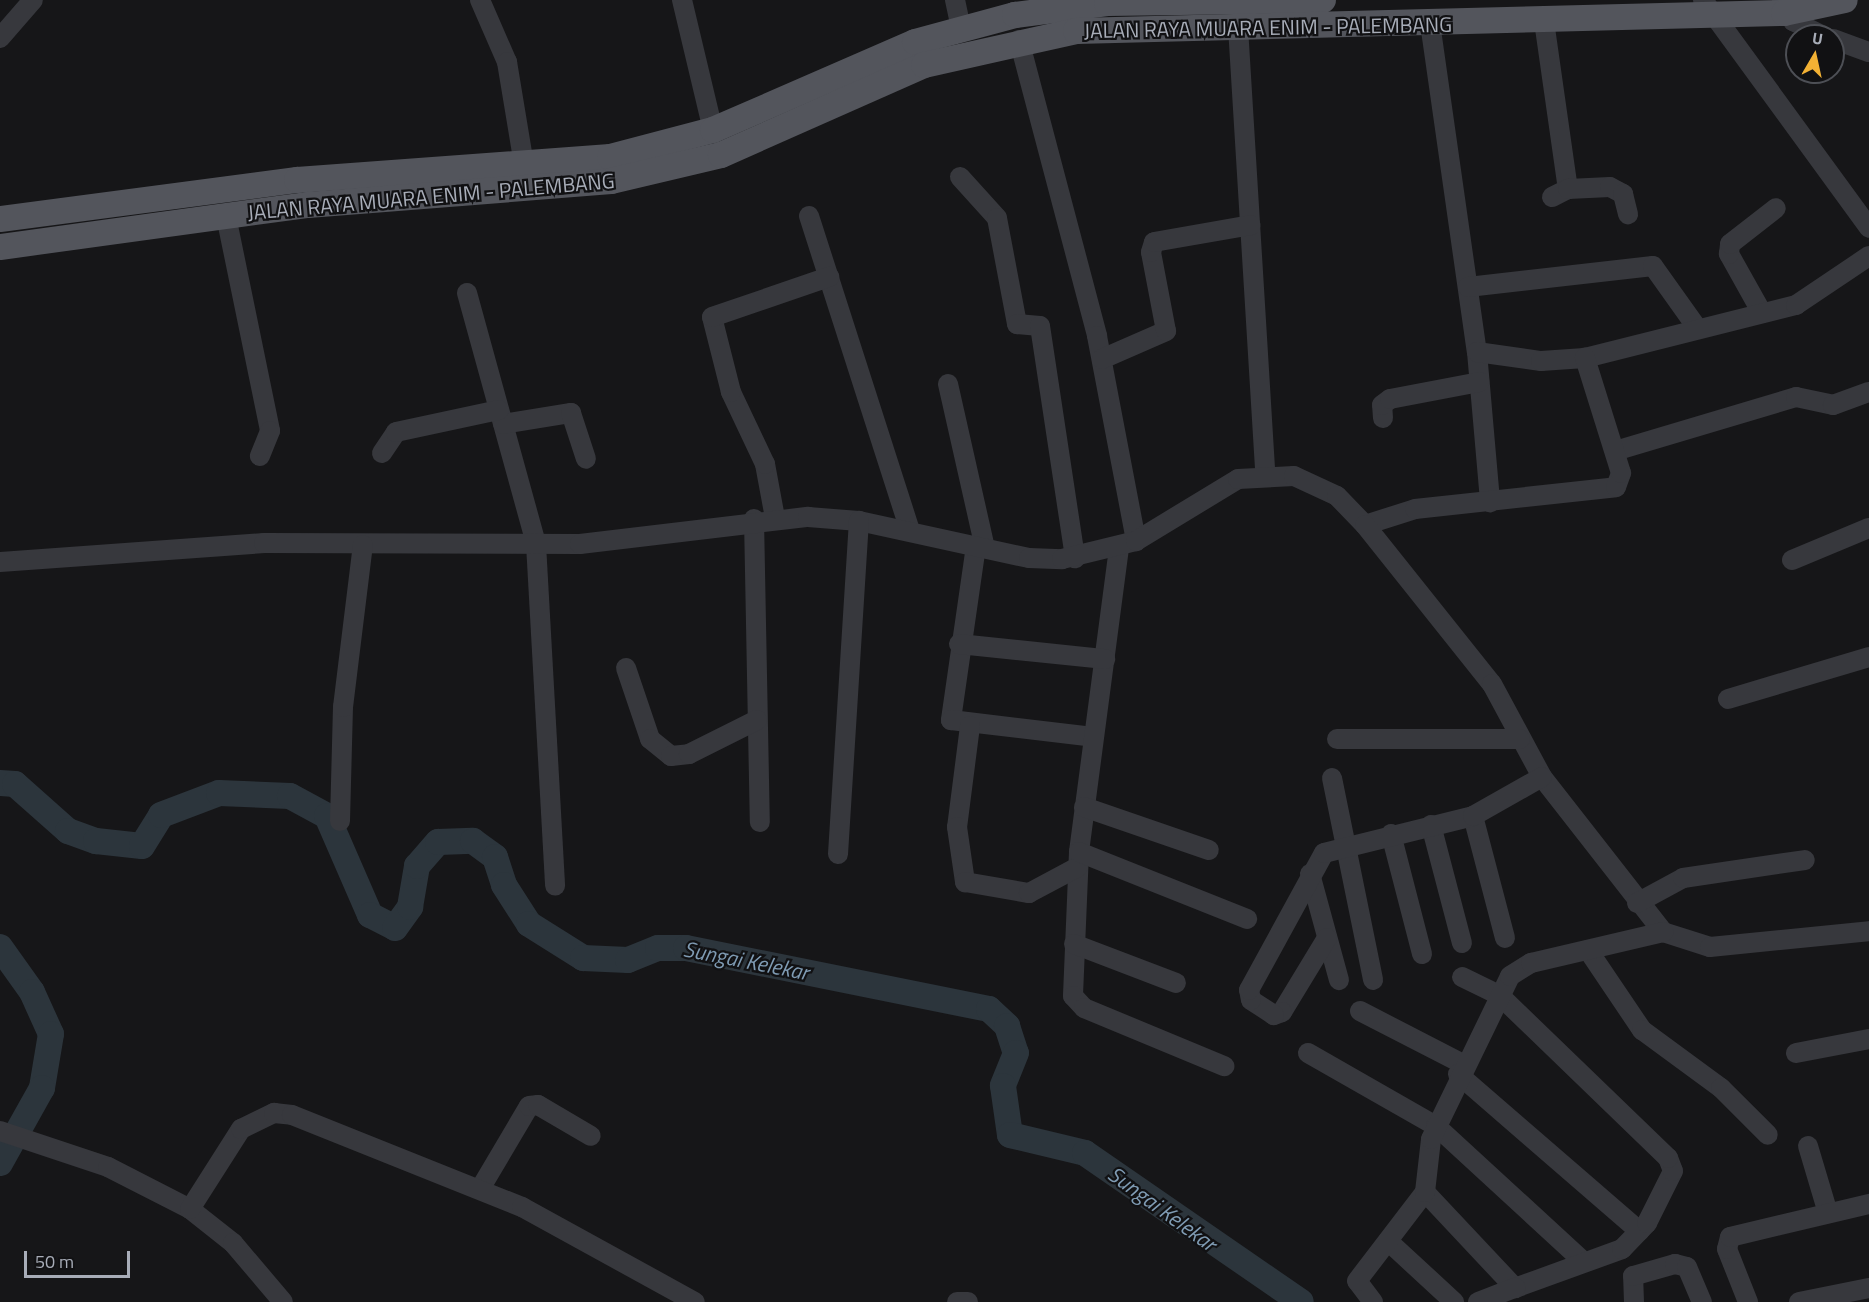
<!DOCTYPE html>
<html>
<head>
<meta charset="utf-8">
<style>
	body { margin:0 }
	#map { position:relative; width:1869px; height:1302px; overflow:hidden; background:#161618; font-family:"Titillium Web",sans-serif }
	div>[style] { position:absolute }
	.river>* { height:26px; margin:-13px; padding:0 13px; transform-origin:13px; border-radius:13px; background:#2c353c }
	.minor>* { height:20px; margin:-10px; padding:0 10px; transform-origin:10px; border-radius:10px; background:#37383d }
	.major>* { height:26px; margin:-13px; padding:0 13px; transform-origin:13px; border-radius:13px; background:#53555c }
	span { translate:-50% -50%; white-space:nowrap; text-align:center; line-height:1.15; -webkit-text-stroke:4.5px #111113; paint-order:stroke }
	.street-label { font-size:21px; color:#a8adb8 }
	.water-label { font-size:22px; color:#7f9bb3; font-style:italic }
	.north { position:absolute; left:1785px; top:24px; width:60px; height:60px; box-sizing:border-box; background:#111113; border:2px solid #4d4f55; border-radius:50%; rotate:9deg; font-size:16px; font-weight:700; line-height:24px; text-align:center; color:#a8adb8 }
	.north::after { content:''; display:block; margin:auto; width:21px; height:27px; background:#f2b134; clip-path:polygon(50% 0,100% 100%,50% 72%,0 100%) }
	.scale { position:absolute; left:24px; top:1251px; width:106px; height:27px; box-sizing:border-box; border:3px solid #a8adb8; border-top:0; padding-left:8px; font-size:18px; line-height:21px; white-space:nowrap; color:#a8adb8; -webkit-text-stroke:4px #111113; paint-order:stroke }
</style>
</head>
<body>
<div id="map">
	<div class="river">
		<div style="left:0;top:783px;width:15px;rotate:4deg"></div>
		<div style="left:15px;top:784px;width:71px;rotate:41.6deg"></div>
		<div style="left:68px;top:831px;width:30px;rotate:20deg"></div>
		<div style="left:96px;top:841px;width:46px;rotate:6.2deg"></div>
		<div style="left:142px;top:846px;width:36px;rotate:-58deg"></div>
		<div style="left:161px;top:815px;width:62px;rotate:-20.8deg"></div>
		<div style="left:219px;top:793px;width:71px;rotate:2.4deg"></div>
		<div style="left:290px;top:796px;width:42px;rotate:28.4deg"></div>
		<div style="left:327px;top:816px;width:108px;rotate:66.5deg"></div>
		<div style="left:370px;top:915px;width:28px;rotate:27deg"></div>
		<div style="left:395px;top:928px;width:26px;rotate:-54deg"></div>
		<div style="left:410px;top:907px;width:42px;rotate:-80.3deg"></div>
		<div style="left:417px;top:866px;width:32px;rotate:-49deg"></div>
		<div style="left:438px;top:842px;width:35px;rotate:-2deg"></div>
		<div style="left:473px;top:841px;width:27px;rotate:36deg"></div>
		<div style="left:495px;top:857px;width:29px;rotate:72deg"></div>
		<div style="left:504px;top:885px;width:46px;rotate:57.3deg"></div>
		<div style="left:529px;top:924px;width:64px;rotate:32.2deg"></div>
		<div style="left:583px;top:958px;width:45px;rotate:2.5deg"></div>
		<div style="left:628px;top:960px;width:32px;rotate:-22deg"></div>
		<div style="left:658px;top:948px;width:28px"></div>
		<div style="left:686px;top:948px;width:309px;rotate:11.4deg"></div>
		<div style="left:989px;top:1009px;width:25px;rotate:43deg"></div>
		<div style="left:1007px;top:1026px;width:28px;rotate:72deg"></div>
		<div style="left:1016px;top:1053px;width:35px;rotate:112deg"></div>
		<div style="left:1003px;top:1086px;width:49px;rotate:81.9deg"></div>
		<div style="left:1010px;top:1135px;width:77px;rotate:13.5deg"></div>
		<div style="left:1085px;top:1153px;width:262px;rotate:34.6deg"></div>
		<div style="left:0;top:947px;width:55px;rotate:54.6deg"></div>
		<div style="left:32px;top:992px;width:46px;rotate:65.7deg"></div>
		<div style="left:51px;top:1034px;width:55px;rotate:99.5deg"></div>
		<div style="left:42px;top:1088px;width:86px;rotate:119.2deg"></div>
	</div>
	<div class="minor">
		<div style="left:480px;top:0;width:68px;rotate:66.5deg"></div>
		<div style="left:507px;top:62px;width:104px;rotate:80.6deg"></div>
		<div style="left:682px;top:0;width:134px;rotate:76.6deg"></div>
		<div style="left:955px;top:0;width:29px;rotate:78deg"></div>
		<div style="left:1703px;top:0;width:282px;rotate:53.9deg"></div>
		<div style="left:1782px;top:0;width:24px;rotate:62deg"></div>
		<div style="left:1793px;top:21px;width:34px;rotate:26deg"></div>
		<div style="left:1544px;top:21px;width:170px;rotate:81.9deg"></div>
		<div style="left:1430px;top:23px;width:332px;rotate:81.9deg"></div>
		<div style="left:1477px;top:352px;width:151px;rotate:85deg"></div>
		<div style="left:1238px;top:27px;width:448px;rotate:86.5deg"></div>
		<div style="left:0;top:38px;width:50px;rotate:-49deg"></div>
		<div style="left:1833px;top:39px;width:38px;rotate:20deg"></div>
		<div style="left:1019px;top:40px;width:306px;rotate:75.2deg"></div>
		<div style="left:1097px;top:336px;width:209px;rotate:79.2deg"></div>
		<div style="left:960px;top:177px;width:55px;rotate:47.9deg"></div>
		<div style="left:997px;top:218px;width:108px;rotate:79.3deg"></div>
		<div style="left:1017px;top:324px;width:23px;rotate:5deg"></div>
		<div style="left:1040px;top:326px;width:235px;rotate:81.4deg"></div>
		<div style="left:1552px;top:197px;width:18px;rotate:-27deg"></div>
		<div style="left:1568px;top:189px;width:42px;rotate:-2.7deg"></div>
		<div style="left:1610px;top:187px;width:15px;rotate:28deg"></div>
		<div style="left:1623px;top:194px;width:21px;rotate:76deg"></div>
		<div style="left:226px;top:216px;width:219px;rotate:78.4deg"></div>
		<div style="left:270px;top:431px;width:27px;rotate:112deg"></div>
		<div style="left:809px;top:216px;width:330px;rotate:72.2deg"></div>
		<div style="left:1468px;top:287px;width:186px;rotate:-6.5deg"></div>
		<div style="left:1653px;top:266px;width:77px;rotate:54.5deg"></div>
		<div style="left:467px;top:293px;width:260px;rotate:74.6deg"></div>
		<div style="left:536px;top:544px;width:342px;rotate:86.8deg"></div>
		<div style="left:1762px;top:313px;width:68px;rotate:-119.2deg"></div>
		<div style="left:1729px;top:254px;width:10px;rotate:-84deg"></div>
		<div style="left:1730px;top:244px;width:58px;rotate:-38deg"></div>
		<div style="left:1477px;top:352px;width:65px;rotate:8deg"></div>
		<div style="left:1541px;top:361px;width:44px;rotate:-3.9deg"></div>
		<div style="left:1585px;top:358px;width:218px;rotate:-14.1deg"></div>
		<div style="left:1796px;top:305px;width:88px;rotate:-33.9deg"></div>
		<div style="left:1102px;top:359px;width:70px;rotate:-23.6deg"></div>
		<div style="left:1166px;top:331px;width:80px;rotate:-100.8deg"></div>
		<div style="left:1151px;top:252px;width:10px;rotate:-73deg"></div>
		<div style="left:1154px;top:242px;width:98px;rotate:-9.9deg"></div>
		<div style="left:948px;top:384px;width:168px;rotate:77.3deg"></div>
		<div style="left:1383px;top:418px;width:13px;rotate:-94deg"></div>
		<div style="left:1382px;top:405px;width:10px;rotate:-37deg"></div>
		<div style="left:1390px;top:399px;width:91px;rotate:-10.8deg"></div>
		<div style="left:503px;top:424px;width:69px;rotate:-9.2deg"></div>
		<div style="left:571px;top:413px;width:48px;rotate:71.9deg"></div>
		<div style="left:1615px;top:451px;width:189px;rotate:-16.6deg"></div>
		<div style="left:1796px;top:397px;width:38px;rotate:12deg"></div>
		<div style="left:1833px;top:405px;width:38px;rotate:-20deg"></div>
		<div style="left:382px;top:453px;width:25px;rotate:-56deg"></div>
		<div style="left:396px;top:432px;width:105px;rotate:-12.1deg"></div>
		<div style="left:775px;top:518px;width:55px;rotate:-100.5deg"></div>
		<div style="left:765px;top:464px;width:80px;rotate:-115.3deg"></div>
		<div style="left:731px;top:392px;width:77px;rotate:-104.2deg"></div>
		<div style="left:712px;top:317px;width:124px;rotate:-18.9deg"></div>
		<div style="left:754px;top:519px;width:303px;rotate:88.9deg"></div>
		<div style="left:1365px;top:525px;width:52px;rotate:-17.7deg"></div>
		<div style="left:1415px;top:509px;width:202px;rotate:-6.2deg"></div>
		<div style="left:1616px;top:487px;width:15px;rotate:-70deg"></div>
		<div style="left:1621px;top:473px;width:121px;rotate:-107.4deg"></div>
		<div style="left:976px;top:546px;width:176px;rotate:98.2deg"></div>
		<div style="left:951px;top:720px;width:143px;rotate:6.8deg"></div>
		<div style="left:1119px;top:548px;width:307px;rotate:97.5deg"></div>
		<div style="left:1079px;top:852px;width:144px;rotate:92.4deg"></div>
		<div style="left:1073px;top:996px;width:16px;rotate:47deg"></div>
		<div style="left:1084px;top:1008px;width:152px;rotate:22.5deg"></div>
		<div style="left:1792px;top:560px;width:83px;rotate:-22.6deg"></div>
		<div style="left:0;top:562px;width:265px;rotate:-4.1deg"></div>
		<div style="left:264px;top:543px;width:316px;rotate:0.2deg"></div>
		<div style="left:580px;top:544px;width:230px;rotate:-6.8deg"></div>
		<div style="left:808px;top:517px;width:51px;rotate:4.5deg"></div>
		<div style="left:859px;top:521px;width:174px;rotate:12.3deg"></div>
		<div style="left:1029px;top:558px;width:33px;rotate:2deg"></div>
		<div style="left:1062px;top:559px;width:76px;rotate:-13.7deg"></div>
		<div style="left:1136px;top:541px;width:119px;rotate:-31.3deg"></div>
		<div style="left:1238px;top:479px;width:56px;rotate:-3.1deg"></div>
		<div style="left:1294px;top:476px;width:47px;rotate:24.9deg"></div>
		<div style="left:1337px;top:496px;width:40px;rotate:46deg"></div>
		<div style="left:1365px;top:525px;width:203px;rotate:51.4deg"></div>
		<div style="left:1492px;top:684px;width:106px;rotate:61.7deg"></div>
		<div style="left:1542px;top:777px;width:197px;rotate:52deg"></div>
		<div style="left:1663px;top:932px;width:49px;rotate:17.7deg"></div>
		<div style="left:1710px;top:947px;width:160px;rotate:-5.7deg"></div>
		<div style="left:959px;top:644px;width:147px;rotate:5.9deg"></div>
		<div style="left:626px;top:668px;width:75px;rotate:71.3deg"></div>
		<div style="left:650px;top:739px;width:27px;rotate:39deg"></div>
		<div style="left:671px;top:756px;width:18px;rotate:-6deg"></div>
		<div style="left:689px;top:754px;width:76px;rotate:-26.6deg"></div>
		<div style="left:1728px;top:699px;width:147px;rotate:-16.6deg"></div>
		<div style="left:970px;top:726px;width:102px;rotate:97.3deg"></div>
		<div style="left:957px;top:827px;width:56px;rotate:81.7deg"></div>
		<div style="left:965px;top:882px;width:65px;rotate:9.8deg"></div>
		<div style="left:1029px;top:893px;width:55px;rotate:-28deg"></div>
		<div style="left:1337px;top:739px;width:183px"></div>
		<div style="left:1332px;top:778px;width:206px;rotate:78.5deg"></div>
		<div style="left:1084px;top:807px;width:132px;rotate:19deg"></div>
		<div style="left:1473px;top:816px;width:126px;rotate:75.3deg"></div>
		<div style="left:340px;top:821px;width:114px;rotate:-88.5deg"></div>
		<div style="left:343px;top:707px;width:163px;rotate:-83deg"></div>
		<div style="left:1431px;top:825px;width:122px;rotate:75.3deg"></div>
		<div style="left:1391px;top:834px;width:124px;rotate:75.5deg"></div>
		<div style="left:1079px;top:852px;width:181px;rotate:21.7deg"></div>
		<div style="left:838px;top:854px;width:334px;rotate:-86.4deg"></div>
		<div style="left:1310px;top:874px;width:110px;rotate:74.7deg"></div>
		<div style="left:1637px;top:903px;width:52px;rotate:-28.5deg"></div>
		<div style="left:1683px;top:878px;width:123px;rotate:-8.4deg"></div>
		<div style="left:1327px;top:938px;width:87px;rotate:121.3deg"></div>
		<div style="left:1282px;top:1012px;width:9px;rotate:159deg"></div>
		<div style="left:1274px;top:1015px;width:27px;rotate:-147deg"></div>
		<div style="left:1251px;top:1000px;width:10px;rotate:-101deg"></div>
		<div style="left:1249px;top:990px;width:156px;rotate:-61.3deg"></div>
		<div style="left:1324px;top:853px;width:154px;rotate:-13.9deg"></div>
		<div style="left:1473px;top:816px;width:79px;rotate:-29.5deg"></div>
		<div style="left:1074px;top:944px;width:109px;rotate:20.9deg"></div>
		<div style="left:1588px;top:950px;width:97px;rotate:56deg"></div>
		<div style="left:1642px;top:1030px;width:98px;rotate:36.3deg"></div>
		<div style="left:1721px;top:1088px;width:66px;rotate:45deg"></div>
		<div style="left:1360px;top:1011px;width:116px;rotate:27.2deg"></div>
		<div style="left:1308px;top:1053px;width:147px;rotate:29.7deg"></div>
		<div style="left:1436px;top:1126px;width:200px;rotate:42.6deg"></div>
		<div style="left:1796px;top:1053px;width:74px;rotate:-10.9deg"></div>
		<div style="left:1458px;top:1074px;width:240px;rotate:40.9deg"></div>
		<div style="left:0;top:1131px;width:114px;rotate:18.4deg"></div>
		<div style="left:108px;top:1167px;width:92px;rotate:27.1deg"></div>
		<div style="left:190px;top:1209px;width:55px;rotate:38.3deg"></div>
		<div style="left:233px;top:1243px;width:77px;rotate:49.7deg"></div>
		<div style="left:1808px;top:1146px;width:70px;rotate:73.4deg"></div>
		<div style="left:480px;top:1189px;width:96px;rotate:-59.4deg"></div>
		<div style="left:529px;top:1106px;width:9px;rotate:-6deg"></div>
		<div style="left:538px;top:1105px;width:61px;rotate:30.3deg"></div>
		<div style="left:1425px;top:1192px;width:132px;rotate:46.8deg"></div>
		<div style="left:1515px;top:1288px;width:114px;rotate:-20deg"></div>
		<div style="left:1622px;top:1249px;width:36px;rotate:-46deg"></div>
		<div style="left:1647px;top:1223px;width:58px;rotate:-63.4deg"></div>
		<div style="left:1673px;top:1171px;width:14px;rotate:-111deg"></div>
		<div style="left:1668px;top:1158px;width:235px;rotate:-136deg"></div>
		<div style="left:1499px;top:995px;width:41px;rotate:-154.1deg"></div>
		<div style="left:190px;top:1209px;width:95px;rotate:-57.5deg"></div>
		<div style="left:241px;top:1129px;width:37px;rotate:-26deg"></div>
		<div style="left:274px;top:1113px;width:18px;rotate:6deg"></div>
		<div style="left:292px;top:1115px;width:248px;rotate:21.8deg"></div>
		<div style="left:522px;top:1207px;width:197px;rotate:28.8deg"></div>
		<div style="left:1388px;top:1241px;width:90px;rotate:42.7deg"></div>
		<div style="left:957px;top:1302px;width:11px"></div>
		<div style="left:1373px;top:1302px;width:26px;rotate:-127deg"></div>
		<div style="left:1357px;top:1281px;width:112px;rotate:-52.6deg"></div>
		<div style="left:1425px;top:1192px;width:53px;rotate:-83.5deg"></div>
		<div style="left:1431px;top:1139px;width:181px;rotate:-64.1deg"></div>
		<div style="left:1510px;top:976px;width:25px;rotate:-32deg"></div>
		<div style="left:1531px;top:963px;width:136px;rotate:-13.2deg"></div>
		<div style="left:1478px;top:1302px;width:40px;rotate:-21deg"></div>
		<div style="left:1634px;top:1302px;width:26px;rotate:-92deg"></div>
		<div style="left:1633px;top:1276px;width:44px;rotate:-15.9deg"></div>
		<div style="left:1675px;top:1264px;width:12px;rotate:14deg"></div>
		<div style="left:1687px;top:1267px;width:38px;rotate:67deg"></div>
		<div style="left:1748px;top:1302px;width:57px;rotate:-111.6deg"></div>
		<div style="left:1727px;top:1249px;width:12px;rotate:-76deg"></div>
		<div style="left:1730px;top:1237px;width:143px;rotate:-13.4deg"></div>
		<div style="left:1799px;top:1302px;width:71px;rotate:-11.3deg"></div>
	</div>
	<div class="major">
		<div style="left:0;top:219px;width:300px;rotate:-7.5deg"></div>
		<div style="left:297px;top:180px;width:314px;rotate:-4.2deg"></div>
		<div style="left:610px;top:157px;width:106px;rotate:-14.7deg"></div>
		<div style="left:713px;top:130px;width:220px;rotate:-23.5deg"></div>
		<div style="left:915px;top:42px;width:104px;rotate:-15.1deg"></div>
		<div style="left:1015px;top:15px;width:93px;rotate:-7.4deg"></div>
		<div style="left:1107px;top:3px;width:216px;rotate:-0.8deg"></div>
		<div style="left:0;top:247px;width:311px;rotate:-7.8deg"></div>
		<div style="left:308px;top:205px;width:304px;rotate:-4.5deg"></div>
		<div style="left:611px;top:181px;width:113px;rotate:-13.3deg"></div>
		<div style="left:721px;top:155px;width:222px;rotate:-23.9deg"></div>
		<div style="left:924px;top:65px;width:156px;rotate:-12.6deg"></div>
		<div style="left:1076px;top:31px;width:708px;rotate:-1.46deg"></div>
		<div style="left:1784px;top:13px;width:62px;rotate:-12deg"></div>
	</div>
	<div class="street-label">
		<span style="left:1268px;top:27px;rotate:-1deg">JALAN RAYA MUARA ENIM - PALEMBANG</span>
		<span style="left:431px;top:196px;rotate:-5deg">JALAN RAYA MUARA ENIM - PALEMBANG</span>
	</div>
	<div class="water-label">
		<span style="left:746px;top:961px;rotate:11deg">Sungai Kelekar</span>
		<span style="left:1162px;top:1209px;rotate:36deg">Sungai Kelekar</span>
	</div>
	<div class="north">U</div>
	<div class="scale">50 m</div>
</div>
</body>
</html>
